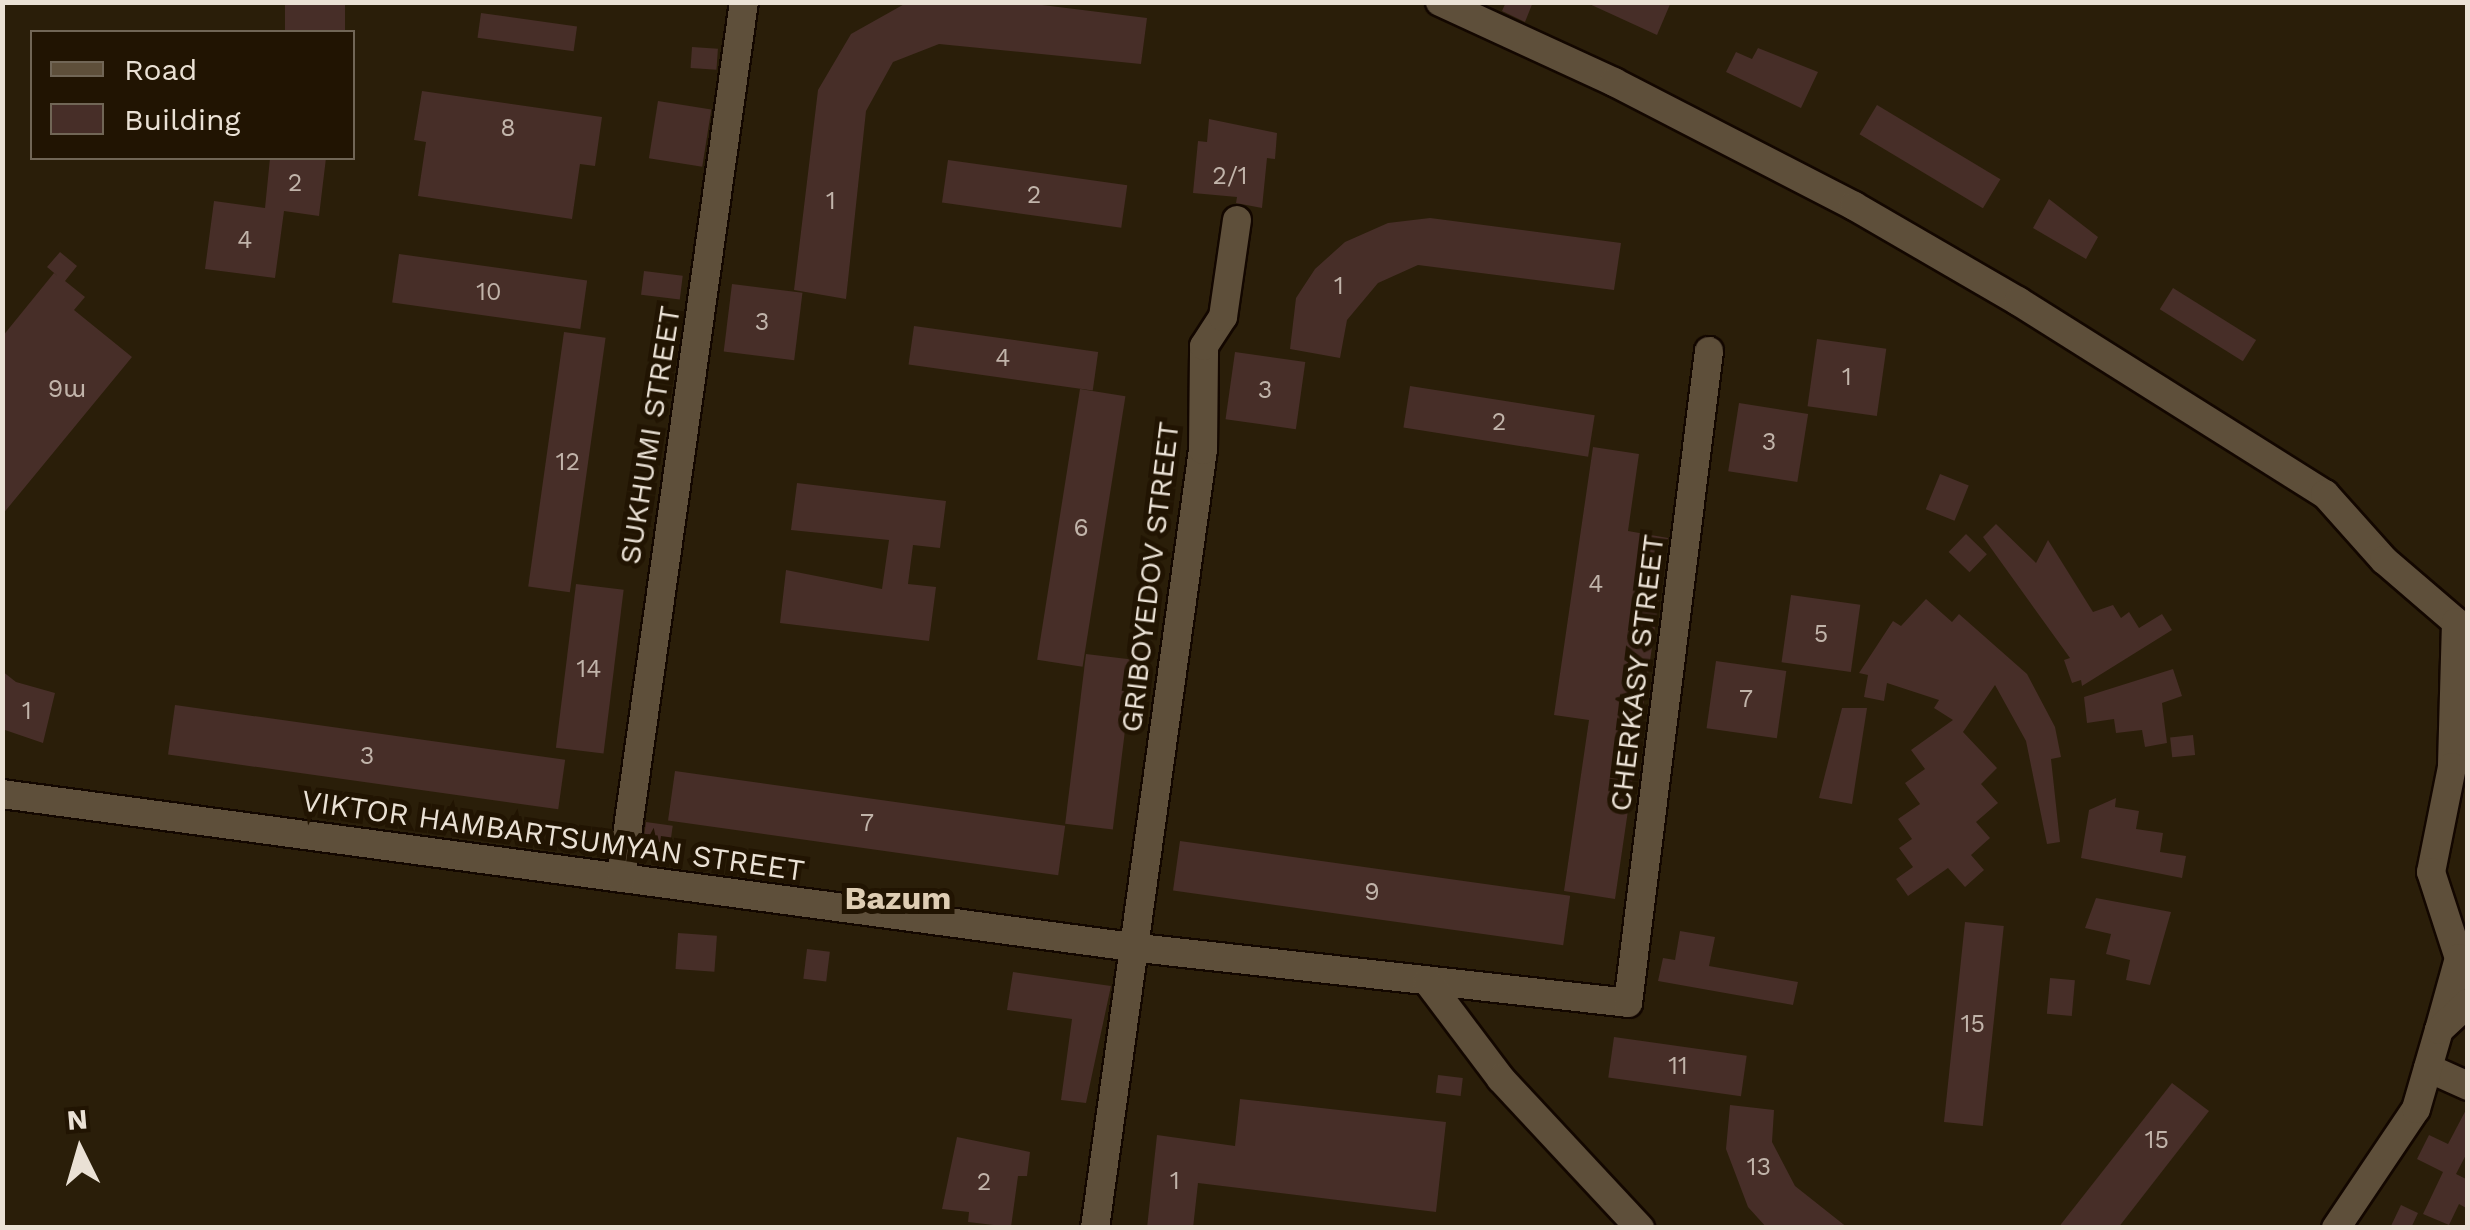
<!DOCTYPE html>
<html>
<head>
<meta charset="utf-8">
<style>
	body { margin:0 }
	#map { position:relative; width:2470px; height:1230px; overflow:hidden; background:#2a1e09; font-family:"Work Sans","Noto Sans Armenian",sans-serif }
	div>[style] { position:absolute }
	.building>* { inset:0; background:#472e28; transform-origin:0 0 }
	.roads { filter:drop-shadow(2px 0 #130700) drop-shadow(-2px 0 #130700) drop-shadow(0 2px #130700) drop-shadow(0 -2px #130700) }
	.minor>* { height:28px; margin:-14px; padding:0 14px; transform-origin:14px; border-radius:14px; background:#5e4f3a }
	span { translate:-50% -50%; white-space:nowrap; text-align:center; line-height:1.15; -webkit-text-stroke:10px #211402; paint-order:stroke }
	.number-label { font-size:25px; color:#c1b4aa }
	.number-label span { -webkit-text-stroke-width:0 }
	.street-label { font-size:30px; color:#eae1d5 }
	.neighbourhood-label { font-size:32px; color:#decdb4; font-weight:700 }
	.frame { position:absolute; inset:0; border:5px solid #eae1d5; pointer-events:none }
	.legend { position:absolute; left:30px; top:30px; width:325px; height:130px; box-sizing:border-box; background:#211402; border:2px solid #716656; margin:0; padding:12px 18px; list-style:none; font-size:30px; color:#eae1d5 }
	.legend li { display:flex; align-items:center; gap:20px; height:50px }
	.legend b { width:50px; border:2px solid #716656 }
	.north { position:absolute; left:30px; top:1100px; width:100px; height:100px; -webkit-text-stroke:8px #211402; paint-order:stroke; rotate:355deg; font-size:28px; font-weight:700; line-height:40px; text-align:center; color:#eae1d5 }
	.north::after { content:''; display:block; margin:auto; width:35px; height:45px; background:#eae1d5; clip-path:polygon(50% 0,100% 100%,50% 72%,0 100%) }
</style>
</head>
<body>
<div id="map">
	<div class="building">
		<div style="left:285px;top:2px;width:60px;height:30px"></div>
		<div style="clip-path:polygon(908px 2px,1018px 2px,1147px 18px,1141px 64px,939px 44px,893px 62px,866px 111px,846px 299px,794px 290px,818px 90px,851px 34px)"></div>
		<div style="clip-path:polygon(1506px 2px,1533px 2px,1525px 22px,1502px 11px)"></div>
		<div style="clip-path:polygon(1585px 2px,1671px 2px,1657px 35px)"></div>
		<div style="left:481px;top:13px;width:97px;height:25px;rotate:8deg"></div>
		<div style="left:692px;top:47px;width:26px;height:21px;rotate:4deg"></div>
		<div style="clip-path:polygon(1758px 48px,1818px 72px,1801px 108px,1726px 72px,1736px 52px,1752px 59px)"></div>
		<div style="clip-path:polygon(422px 91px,602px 117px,595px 166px,580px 164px,572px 219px,418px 196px,426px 142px,414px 140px)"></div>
		<div style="left:658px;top:101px;width:54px;height:58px;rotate:9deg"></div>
		<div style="left:1877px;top:105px;width:144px;height:34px;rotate:31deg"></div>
		<div style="clip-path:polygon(1209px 119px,1277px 133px,1275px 159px,1267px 158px,1262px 208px,1236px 203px,1237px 197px,1193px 193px,1198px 141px,1207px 142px)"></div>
		<div style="clip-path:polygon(270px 158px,326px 158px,319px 216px,284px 211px,275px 278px,205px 269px,214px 201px,265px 208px)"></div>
		<div style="left:948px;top:160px;width:181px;height:43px;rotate:8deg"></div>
		<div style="clip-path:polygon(2049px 199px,2098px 237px,2086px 259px,2033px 228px)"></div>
		<div style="clip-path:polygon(1430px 218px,1621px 243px,1614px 290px,1418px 265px,1378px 283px,1347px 320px,1340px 358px,1290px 349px,1296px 298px,1315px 269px,1345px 242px,1388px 223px)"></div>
		<div style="clip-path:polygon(60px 252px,77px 266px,65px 281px,85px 297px,74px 310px,132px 357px,2px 515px,2px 337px,54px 273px,59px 277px,47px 267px)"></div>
		<div style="left:399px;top:254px;width:190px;height:49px;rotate:8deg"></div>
		<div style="left:644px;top:271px;width:39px;height:24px;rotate:7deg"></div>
		<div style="left:732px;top:284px;width:71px;height:68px;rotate:7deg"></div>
		<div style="left:2173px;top:288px;width:98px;height:25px;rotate:32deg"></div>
		<div style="left:914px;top:326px;width:186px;height:39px;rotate:8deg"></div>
		<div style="left:564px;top:332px;width:42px;height:257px;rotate:8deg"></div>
		<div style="left:1817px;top:339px;width:70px;height:68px;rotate:8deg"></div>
		<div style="left:1235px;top:352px;width:71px;height:68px;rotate:8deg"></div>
		<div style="left:1410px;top:386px;width:187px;height:42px;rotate:9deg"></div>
		<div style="left:1080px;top:389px;width:46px;height:274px;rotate:9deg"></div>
		<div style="left:1739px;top:403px;width:70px;height:69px;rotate:9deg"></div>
		<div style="clip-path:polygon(1593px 447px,1639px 454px,1628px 531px,1668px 538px,1615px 899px,1564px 891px,1589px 720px,1554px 715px)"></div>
		<div style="left:1940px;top:474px;width:31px;height:38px;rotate:22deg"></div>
		<div style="clip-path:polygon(797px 483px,946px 501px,940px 548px,913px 545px,908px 584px,936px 587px,929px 641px,780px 623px,786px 570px,882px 589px,889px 540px,791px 530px)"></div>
		<div style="clip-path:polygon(1996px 524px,2036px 563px,2048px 540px,2093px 612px,2113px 605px,2121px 618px,2129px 612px,2139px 628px,2162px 614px,2172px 630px,2082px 686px,2081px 680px,2072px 683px,2064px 660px,2070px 658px,1983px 537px)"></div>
		<div style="left:1966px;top:534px;width:29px;height:25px;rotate:44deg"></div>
		<div style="left:576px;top:584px;width:48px;height:165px;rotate:7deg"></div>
		<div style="left:1791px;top:595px;width:70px;height:68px;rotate:8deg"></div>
		<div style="clip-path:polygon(1926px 599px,1952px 622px,1959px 614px,2027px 674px,2055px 727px,2061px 757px,2051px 759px,2060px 842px,2047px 844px,2026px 741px,1995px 685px,1963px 732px,1997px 768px,1981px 784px,1998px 803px,1976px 822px,1990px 838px,1971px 855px,1984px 870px,1965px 887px,1948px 868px,1908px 896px,1896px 879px,1913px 867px,1899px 848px,1912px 839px,1898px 819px,1920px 804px,1905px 783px,1925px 769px,1911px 750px,1953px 720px,1934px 708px,1939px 700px,1887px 683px,1884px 701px,1864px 697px,1868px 675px,1859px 673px,1893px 621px,1901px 626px)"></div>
		<div style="left:1086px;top:654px;width:48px;height:171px;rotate:7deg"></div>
		<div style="left:1716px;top:661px;width:71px;height:68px;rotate:8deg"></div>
		<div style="clip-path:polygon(2173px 669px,2182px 696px,2162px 703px,2167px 743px,2145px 747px,2142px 730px,2116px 733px,2114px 719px,2087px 723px,2084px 697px)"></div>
		<div style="clip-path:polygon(2px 671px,16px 682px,55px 693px,43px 743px,2px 729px)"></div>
		<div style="left:175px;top:705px;width:394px;height:50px;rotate:8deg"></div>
		<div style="clip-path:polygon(1842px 708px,1867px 708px,1852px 804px,1819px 798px)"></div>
		<div style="left:2193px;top:735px;width:20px;height:23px;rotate:84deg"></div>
		<div style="left:675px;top:771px;width:394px;height:50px;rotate:8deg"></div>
		<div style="clip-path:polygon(2116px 798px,2115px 807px,2139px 811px,2136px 829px,2163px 833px,2160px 852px,2186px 856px,2182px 878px,2081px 858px,2089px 810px)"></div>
		<div style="left:646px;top:822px;width:27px;height:18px;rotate:8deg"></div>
		<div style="left:1180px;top:841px;width:394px;height:50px;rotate:8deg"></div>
		<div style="clip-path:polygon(2096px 898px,2171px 912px,2150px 985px,2126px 980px,2130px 960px,2106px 954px,2111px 934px,2085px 928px)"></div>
		<div style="left:1965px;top:922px;width:39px;height:201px;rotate:6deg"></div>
		<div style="clip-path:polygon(1680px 931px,1715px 937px,1709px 966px,1798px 982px,1793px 1005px,1658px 981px,1663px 958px,1675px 960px)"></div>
		<div style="left:678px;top:933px;width:39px;height:36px;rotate:4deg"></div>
		<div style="left:807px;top:949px;width:23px;height:30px;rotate:7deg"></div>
		<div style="clip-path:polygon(1013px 972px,1111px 986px,1086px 1103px,1061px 1100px,1072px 1019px,1007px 1010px)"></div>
		<div style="left:2050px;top:978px;width:25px;height:36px;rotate:5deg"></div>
		<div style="left:1614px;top:1037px;width:134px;height:41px;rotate:8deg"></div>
		<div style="left:1438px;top:1075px;width:25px;height:18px;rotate:7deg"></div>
		<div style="clip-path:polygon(2172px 1083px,2209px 1111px,2118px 1228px,2058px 1228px)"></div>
		<div style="clip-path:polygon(1240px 1099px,1446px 1122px,1436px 1212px,1198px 1183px,1193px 1228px,1147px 1228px,1157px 1135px,1235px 1146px)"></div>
		<div style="clip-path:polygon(1730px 1105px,1774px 1110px,1772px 1142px,1795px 1186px,1848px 1228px,1767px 1228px,1748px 1207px,1726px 1149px)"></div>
		<div style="clip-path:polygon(2468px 1106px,2468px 1151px,2456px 1174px,2468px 1180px,2468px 1209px,2459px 1204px,2449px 1225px,2423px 1214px,2443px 1172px,2417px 1159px,2429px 1135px,2448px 1144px)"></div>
		<div style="clip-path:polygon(957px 1137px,1030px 1152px,1027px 1176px,1018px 1176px,1011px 1227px,968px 1222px,969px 1212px,942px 1209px)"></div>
		<div style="clip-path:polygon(2401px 1205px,2418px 1213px,2411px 1228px,2390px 1228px)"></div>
	</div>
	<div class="roads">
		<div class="minor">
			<div style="left:1440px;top:2px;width:192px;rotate:24.7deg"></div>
			<div style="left:1614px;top:82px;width:270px;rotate:27.3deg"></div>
			<div style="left:1854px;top:206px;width:190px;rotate:30.1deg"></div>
			<div style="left:2018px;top:301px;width:363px;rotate:32.2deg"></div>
			<div style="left:2325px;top:494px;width:89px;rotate:48.2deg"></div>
			<div style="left:2384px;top:560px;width:95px;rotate:40.7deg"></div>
			<div style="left:2456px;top:622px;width:145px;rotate:91.6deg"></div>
			<div style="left:2452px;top:767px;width:107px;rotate:101.3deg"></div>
			<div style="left:2431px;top:872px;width:90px;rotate:72deg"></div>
			<div style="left:2459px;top:958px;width:75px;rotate:105.5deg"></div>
			<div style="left:2px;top:794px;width:1147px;rotate:7.71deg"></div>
			<div style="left:1139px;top:948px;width:492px;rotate:6.4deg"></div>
			<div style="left:1628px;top:1003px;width:657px;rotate:-82.92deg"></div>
			<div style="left:621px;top:878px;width:885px;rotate:-82.01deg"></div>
			<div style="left:1428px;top:982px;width:121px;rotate:53deg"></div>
			<div style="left:1501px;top:1079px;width:204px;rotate:47deg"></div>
			<div style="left:2428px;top:1068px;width:44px;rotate:24.2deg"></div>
			<div style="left:1095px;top:1228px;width:785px;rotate:-82.1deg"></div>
			<div style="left:1203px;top:450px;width:104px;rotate:-89.4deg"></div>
			<div style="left:1204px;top:346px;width:35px;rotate:-57deg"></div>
			<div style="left:1223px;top:317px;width:98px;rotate:-81.8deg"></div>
			<div style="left:2336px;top:1228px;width:143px;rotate:-56.1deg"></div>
			<div style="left:2416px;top:1109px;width:82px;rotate:-73.8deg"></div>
			<div style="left:2439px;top:1030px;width:40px;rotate:-43deg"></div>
		</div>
	</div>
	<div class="number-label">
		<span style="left:508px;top:128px">8</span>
		<span style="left:1230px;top:176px">2/1</span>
		<span style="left:295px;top:183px">2</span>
		<span style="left:1034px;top:195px">2</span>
		<span style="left:831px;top:201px">1</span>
		<span style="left:245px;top:240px">4</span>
		<span style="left:1339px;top:286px">1</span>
		<span style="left:489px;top:292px">10</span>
		<span style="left:762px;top:322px">3</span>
		<span style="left:1003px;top:358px">4</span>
		<span style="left:1847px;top:377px">1</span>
		<span style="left:67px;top:389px">9ա</span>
		<span style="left:1265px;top:390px">3</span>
		<span style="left:1499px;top:422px">2</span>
		<span style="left:1769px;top:442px">3</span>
		<span style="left:568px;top:462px">12</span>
		<span style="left:1081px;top:528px">6</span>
		<span style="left:1596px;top:584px">4</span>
		<span style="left:1821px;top:634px">5</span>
		<span style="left:589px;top:669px">14</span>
		<span style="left:1746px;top:699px">7</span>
		<span style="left:27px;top:711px">1</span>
		<span style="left:367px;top:756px">3</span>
		<span style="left:867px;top:823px">7</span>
		<span style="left:1372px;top:892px">9</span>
		<span style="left:1973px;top:1024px">15</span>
		<span style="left:1678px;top:1066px">11</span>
		<span style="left:2157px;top:1140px">15</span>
		<span style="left:1759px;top:1167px">13</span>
		<span style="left:1175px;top:1181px">1</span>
		<span style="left:984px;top:1182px">2</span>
	</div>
	<div class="street-label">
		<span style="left:650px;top:435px;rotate:-81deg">SUKHUMI STREET</span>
		<span style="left:1150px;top:577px;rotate:-83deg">GRIBOYEDOV STREET</span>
		<span style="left:1637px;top:673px;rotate:-83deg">CHERKASY STREET</span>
		<span style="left:553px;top:836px;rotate:8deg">VIKTOR HAMBARTSUMYAN STREET</span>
	</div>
	<div class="neighbourhood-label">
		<span style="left:898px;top:898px">Bazum</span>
	</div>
	<div class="frame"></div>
	<ul class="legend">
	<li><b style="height:12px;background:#5e4f3a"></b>Road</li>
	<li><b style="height:28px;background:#472e28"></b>Building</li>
	</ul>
	<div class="north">N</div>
</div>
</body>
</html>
